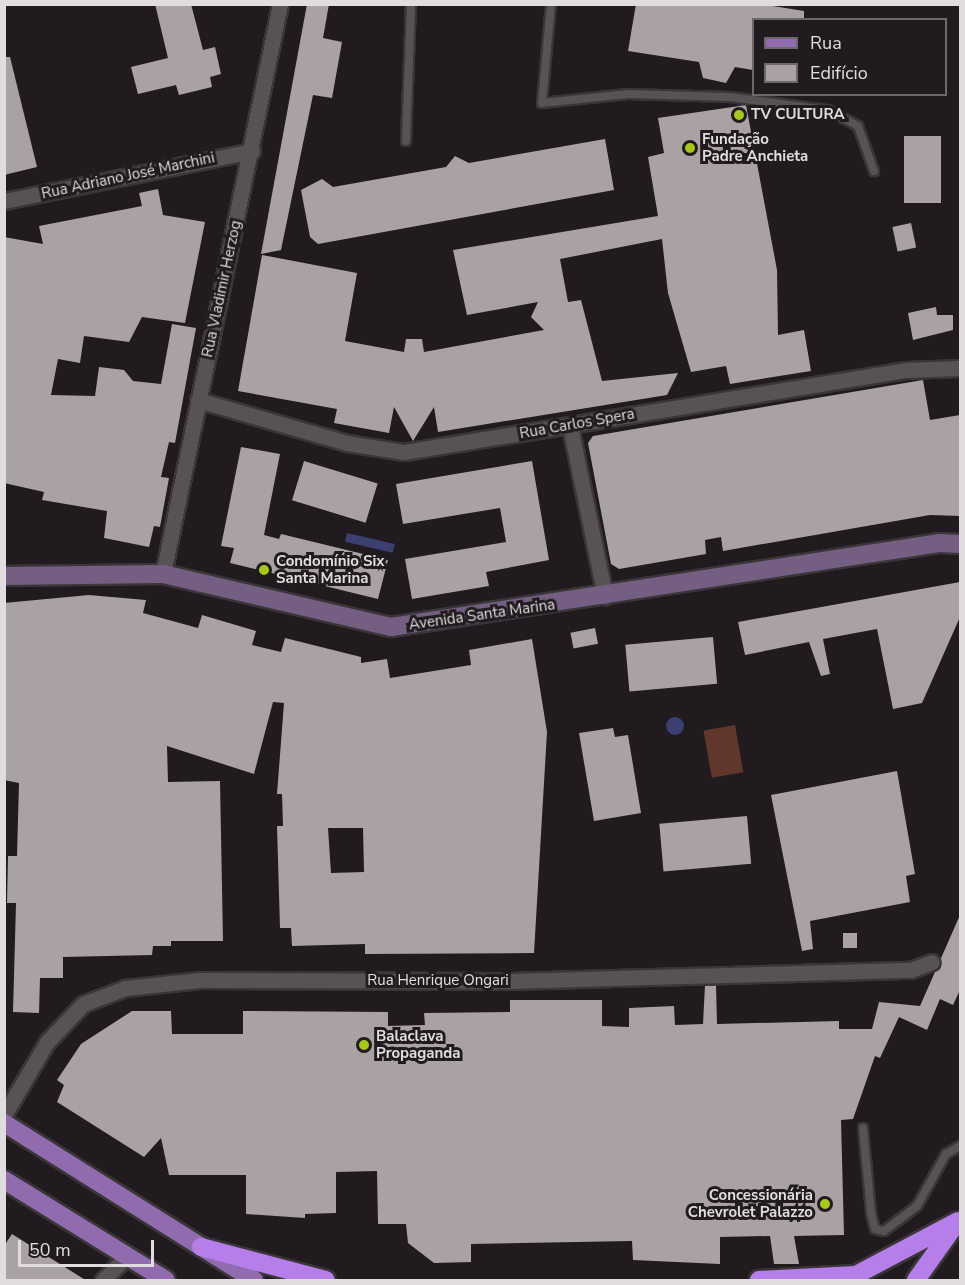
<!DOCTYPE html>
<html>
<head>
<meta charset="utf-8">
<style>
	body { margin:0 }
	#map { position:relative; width:965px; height:1285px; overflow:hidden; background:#211b1f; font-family:"Nunito Sans",sans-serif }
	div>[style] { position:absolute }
	.green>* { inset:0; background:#61362c; transform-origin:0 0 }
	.water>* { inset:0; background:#3b3f72; transform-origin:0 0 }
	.round { border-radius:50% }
	.building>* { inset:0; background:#aaa1a2; transform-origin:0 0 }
	.roads { filter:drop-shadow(2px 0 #393538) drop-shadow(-2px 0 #393538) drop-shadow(0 2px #393538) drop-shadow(0 -2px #393538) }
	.lane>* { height:8px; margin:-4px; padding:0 4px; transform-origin:4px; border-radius:4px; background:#585256 }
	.street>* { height:15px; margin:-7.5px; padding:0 7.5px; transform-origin:7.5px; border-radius:7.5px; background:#585256 }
	.secondary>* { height:18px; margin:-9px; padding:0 9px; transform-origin:9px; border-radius:9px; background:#745f82 }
	.primary>* { height:18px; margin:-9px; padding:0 9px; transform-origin:9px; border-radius:9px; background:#906cae }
	.highway>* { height:18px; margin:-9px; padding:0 9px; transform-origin:9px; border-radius:9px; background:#b67ee9 }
	.dots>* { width:16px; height:16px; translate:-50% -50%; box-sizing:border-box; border:3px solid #211b1f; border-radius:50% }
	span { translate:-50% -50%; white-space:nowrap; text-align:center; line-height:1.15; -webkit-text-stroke:6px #211b1f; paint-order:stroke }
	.poi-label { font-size:15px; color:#e0dcdf; font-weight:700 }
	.left { translate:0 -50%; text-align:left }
	.right { translate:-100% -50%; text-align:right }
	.street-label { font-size:15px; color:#e0dcdf }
	.frame { position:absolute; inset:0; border:6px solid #e0dcdf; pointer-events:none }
	.legend { position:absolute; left:752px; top:18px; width:195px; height:78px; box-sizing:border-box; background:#211b1f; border:2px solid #6d686c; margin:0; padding:8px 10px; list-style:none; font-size:18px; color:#e0dcdf }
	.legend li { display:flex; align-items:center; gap:12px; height:30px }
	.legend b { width:30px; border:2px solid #6d686c }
	.scale { position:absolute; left:18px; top:1240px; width:136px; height:27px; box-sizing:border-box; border:3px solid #e0dcdf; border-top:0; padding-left:8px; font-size:18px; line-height:21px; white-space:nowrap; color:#e0dcdf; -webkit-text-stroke:4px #211b1f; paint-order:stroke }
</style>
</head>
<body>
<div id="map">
	<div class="green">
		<div style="left:735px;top:725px;width:48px;height:32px;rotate:80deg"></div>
	</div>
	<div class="water">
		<div style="left:347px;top:533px;width:49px;height:9px;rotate:13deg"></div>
		<div class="round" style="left:666px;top:717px;width:18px;height:18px"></div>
	</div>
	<div class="building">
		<div style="clip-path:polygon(155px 4px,191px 4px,203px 50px,215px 47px,221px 74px,210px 77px,212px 87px,179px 95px,176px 85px,138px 94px,131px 67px,168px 58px)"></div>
		<div style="clip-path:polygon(307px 4px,329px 4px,323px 38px,342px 42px,332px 98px,313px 95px,281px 250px,261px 254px)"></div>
		<div style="clip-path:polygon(636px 4px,761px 4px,804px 11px,804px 20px,753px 20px,753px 70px,735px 67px,726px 83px,703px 78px,699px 62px,628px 51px)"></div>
		<div style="clip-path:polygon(4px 57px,10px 57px,37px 167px,4px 175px)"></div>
		<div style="clip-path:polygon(746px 105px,777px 270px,778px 335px,804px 330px,811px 371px,730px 384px,726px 366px,691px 372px,668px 293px,662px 239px,560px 259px,568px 302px,581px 300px,602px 381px,678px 373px,667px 395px,438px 432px,434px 407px,413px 441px,394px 407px,389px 433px,334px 423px,337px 409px,238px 391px,262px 255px,357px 273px,345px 341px,404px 352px,406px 339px,422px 339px,424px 352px,544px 330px,531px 317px,538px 302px,467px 315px,453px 250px,658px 216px,648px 157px,664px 153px,658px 118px)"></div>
		<div style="left:904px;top:136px;width:37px;height:67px"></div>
		<div style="clip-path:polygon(605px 139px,614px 190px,318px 244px,310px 237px,301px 190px,322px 179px,333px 187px,446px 167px,455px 156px,469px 163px)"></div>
		<div style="clip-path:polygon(158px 189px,163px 215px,205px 222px,185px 323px,142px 317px,129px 342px,84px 336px,80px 363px,58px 359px,51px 395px,95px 396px,99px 367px,124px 370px,133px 381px,161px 384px,172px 324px,196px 328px,175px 443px,169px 442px,161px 477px,169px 478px,160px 527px,154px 526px,149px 547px,104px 538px,107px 511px,42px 500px,44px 492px,4px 483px,4px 237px,43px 244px,39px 226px,142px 206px,139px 193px)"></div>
		<div style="left:911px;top:223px;width:25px;height:19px;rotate:78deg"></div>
		<div style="clip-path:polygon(936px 307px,937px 315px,953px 315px,953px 330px,913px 340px,908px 313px)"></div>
		<div style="clip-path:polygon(923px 380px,930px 420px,960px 415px,960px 516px,930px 515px,723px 551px,721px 537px,705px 540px,706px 554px,619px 569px,611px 564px,588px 443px,593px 436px)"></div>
		<div style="clip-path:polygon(241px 447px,280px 454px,264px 535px,279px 539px,281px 534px,388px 560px,378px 599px,230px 563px,234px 548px,221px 546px)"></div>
		<div style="left:304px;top:461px;width:77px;height:41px;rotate:17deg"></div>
		<div style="clip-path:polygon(532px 461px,549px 560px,486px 572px,489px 586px,412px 599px,405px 559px,506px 542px,500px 508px,403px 524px,396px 484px)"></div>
		<div style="clip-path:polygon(960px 582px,960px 617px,922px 703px,893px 709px,877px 629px,823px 639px,830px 674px,821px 676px,809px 642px,745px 655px,738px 622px)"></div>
		<div style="clip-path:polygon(evenodd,89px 595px,146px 600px,143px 613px,198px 628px,202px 615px,256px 631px,252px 645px,281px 652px,285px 638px,361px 657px,361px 663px,387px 659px,390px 678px,471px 665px,469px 650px,532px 639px,547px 732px,534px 953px,365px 954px,365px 944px,292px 946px,291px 928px,280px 928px,277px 826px,283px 826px,282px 794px,277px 794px,284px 703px,273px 702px,254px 774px,167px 746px,168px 782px,220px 781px,223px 941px,171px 941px,171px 946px,153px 946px,152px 955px,63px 957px,63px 978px,40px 978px,39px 1013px,13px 1012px,16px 903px,7px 903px,8px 856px,17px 856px,19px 783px,4px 780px,4px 603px,89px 595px,328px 828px,363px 828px,364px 872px,331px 873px,328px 828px)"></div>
		<div style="left:595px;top:628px;width:16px;height:25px;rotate:79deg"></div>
		<div style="left:713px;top:637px;width:47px;height:88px;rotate:85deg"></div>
		<div style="clip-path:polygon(613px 728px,615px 737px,628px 735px,641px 813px,594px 821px,579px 733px)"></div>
		<div style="clip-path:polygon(897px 771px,915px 874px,906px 876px,910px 902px,810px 921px,813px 949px,802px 951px,771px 795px)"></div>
		<div style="left:747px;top:816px;width:48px;height:88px;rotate:85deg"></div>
		<div style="clip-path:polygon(960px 915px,960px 990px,953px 1005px,940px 999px,927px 1030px,899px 1017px,880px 1058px,875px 1056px,853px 1119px,841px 1120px,844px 1235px,794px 1236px,799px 1264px,774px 1264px,770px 1236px,720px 1237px,720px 1264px,633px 1260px,632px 1241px,471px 1244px,471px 1262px,434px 1263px,408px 1243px,406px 1224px,378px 1224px,377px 1171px,336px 1172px,336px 1213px,305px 1214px,305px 1218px,246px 1214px,246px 1175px,169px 1175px,161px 1138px,144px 1157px,57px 1102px,64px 1085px,57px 1080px,81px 1044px,132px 1011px,171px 1011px,172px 1034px,243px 1034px,243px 1011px,388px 1012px,388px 1026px,425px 1025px,424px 1013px,510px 1012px,510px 1000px,602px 1000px,602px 1026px,629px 1027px,629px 1008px,674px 1006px,675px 1025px,703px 1024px,705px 985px,716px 985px,717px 1024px,839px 1021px,839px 1029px,872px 1029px,879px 1002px,920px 1006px)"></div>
		<div style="left:843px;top:933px;width:14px;height:15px"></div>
		<div style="clip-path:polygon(12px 1234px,87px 1281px,4px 1281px,4px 1246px)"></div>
	</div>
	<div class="roads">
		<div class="lane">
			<div style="left:551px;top:4px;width:99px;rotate:95.2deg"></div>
			<div style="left:542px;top:103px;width:86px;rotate:-6deg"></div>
			<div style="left:628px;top:94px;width:102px;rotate:1.7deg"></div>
			<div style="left:730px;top:97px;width:99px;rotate:7.6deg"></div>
			<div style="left:828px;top:110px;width:34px;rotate:28deg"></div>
			<div style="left:858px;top:126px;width:48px;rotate:70.4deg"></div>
			<div style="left:406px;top:141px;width:137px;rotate:-87.9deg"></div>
			<div style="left:863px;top:1128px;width:85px;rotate:84.6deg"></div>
			<div style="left:871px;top:1213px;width:16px;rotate:76deg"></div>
			<div style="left:875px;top:1229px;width:9px;rotate:13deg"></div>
			<div style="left:884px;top:1231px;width:41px;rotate:-37.1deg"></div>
			<div style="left:917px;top:1206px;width:60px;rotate:-60.9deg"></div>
			<div style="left:946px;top:1154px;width:16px;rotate:-30deg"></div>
		</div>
		<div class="street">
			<div style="left:4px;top:201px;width:253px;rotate:-11.4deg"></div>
			<div style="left:198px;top:400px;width:155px;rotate:16.1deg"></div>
			<div style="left:347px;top:443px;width:58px;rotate:9deg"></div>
			<div style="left:404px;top:452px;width:509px;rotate:-9.28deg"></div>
			<div style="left:906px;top:370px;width:54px;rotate:-2.1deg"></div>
			<div style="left:570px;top:426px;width:174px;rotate:78.4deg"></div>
			<div style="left:163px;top:574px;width:582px;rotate:-78.4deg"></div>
			<div style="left:4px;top:1115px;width:85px;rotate:-59.5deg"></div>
			<div style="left:47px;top:1042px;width:52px;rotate:-46.5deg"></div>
			<div style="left:83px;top:1004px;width:45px;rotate:-20.9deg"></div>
			<div style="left:125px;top:988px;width:75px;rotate:-6.1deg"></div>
			<div style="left:200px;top:980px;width:310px;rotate:0.2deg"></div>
			<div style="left:510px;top:981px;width:401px;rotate:-1.6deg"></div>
			<div style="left:911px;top:970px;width:22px;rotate:-21deg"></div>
			<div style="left:103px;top:1280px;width:34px;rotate:-45deg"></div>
		</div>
		<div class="secondary">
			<div style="left:4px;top:576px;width:159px;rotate:-0.7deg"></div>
			<div style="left:163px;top:574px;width:234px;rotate:13.1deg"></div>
			<div style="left:391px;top:627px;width:554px;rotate:-8.71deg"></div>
			<div style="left:939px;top:543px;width:21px;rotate:3deg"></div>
		</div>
		<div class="primary">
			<div style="left:4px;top:1123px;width:295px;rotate:32.1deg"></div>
			<div style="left:4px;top:1180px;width:190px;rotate:31.7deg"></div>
		</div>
		<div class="highway">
			<div style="left:201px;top:1247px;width:129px;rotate:14.8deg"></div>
			<div style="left:759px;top:1280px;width:97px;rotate:-3deg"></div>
			<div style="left:856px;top:1275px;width:115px;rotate:-27.9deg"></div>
			<div style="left:916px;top:1280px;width:69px;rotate:-54.5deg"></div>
		</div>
	</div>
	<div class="dots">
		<div style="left:739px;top:115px;background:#a8c71d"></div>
		<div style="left:690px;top:148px;background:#a8c71d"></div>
		<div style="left:264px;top:570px;background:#a8c71d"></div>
		<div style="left:364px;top:1045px;background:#a8c71d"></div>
		<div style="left:825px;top:1204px;background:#a8c71d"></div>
	</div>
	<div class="poi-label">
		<span class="left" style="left:751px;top:115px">TV CULTURA</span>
		<span class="left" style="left:702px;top:148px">Fundação<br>Padre Anchieta</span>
		<span class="left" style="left:276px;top:570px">Condomínio Six<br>Santa Marina</span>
		<span class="left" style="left:376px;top:1045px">Balaclava<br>Propaganda</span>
		<span class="right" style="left:813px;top:1204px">Concessionária<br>Chevrolet Palazzo</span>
	</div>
	<div class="street-label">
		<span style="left:128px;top:176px;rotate:-12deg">Rua Adriano José Marchini</span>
		<span style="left:222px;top:289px;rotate:-78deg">Rua Vladimir Herzog</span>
		<span style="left:577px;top:424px;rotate:-10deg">Rua Carlos Spera</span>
		<span style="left:482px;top:615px;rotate:-8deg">Avenida Santa Marina</span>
		<span style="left:438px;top:981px">Rua Henrique Ongari</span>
	</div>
	<div class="frame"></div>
	<ul class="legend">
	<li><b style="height:8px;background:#906cae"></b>Rua</li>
	<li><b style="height:16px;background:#aaa1a2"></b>Edifício</li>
	</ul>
	<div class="scale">50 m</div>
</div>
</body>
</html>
